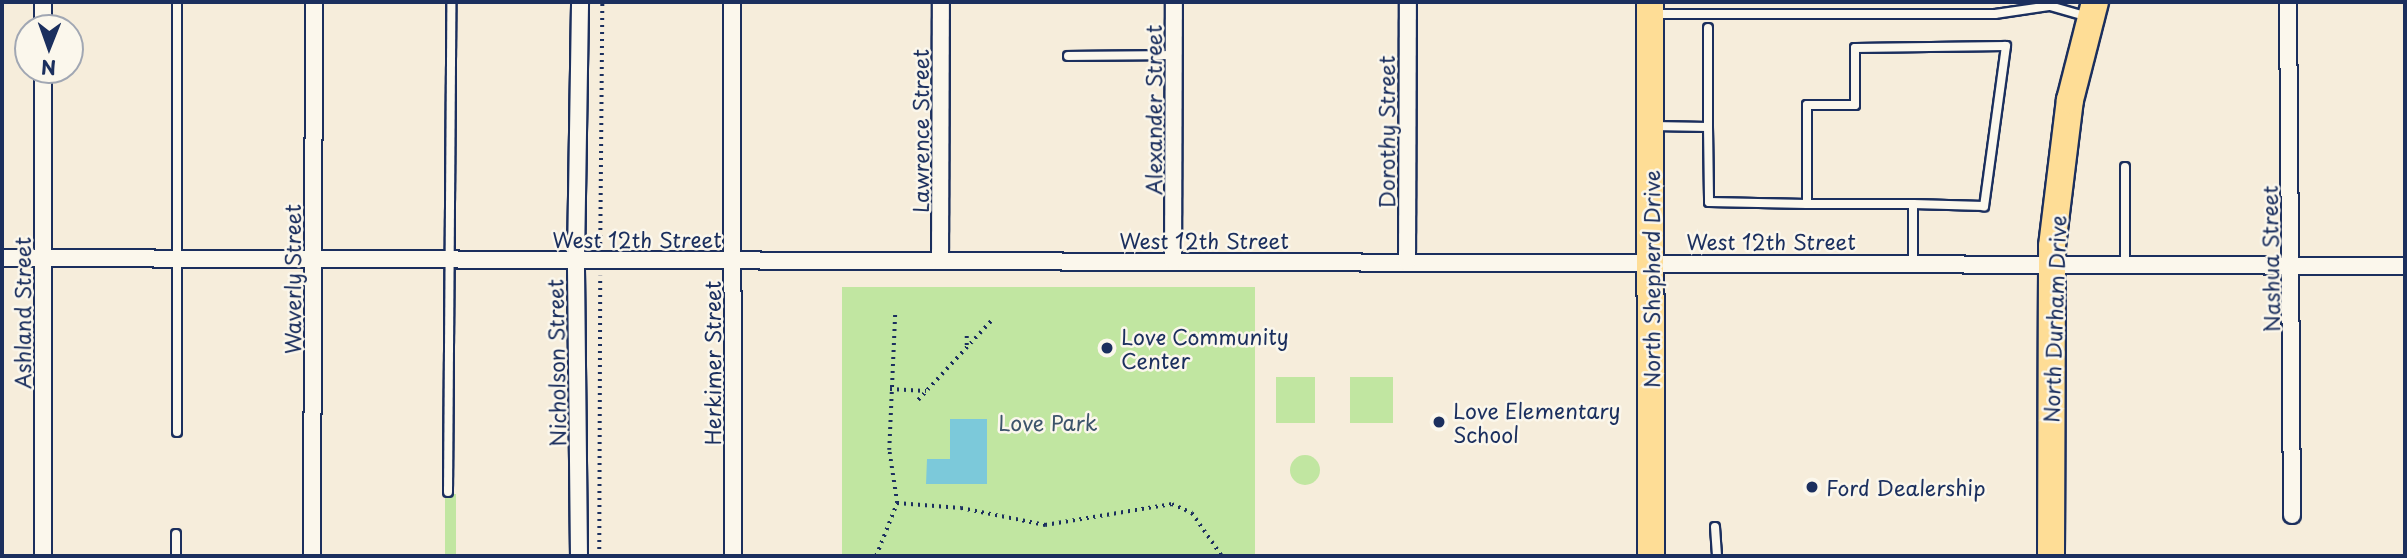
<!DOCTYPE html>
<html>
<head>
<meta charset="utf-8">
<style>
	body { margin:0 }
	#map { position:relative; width:2407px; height:558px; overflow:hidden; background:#f6eddb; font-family:"Playpen Sans",sans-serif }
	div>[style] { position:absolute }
	.green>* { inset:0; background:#c1e6a1; transform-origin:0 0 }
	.round { border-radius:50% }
	.water>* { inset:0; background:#7cc9da }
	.path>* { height:3.5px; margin-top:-1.75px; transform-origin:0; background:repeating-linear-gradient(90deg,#1b2f5e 0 2px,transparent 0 7px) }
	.roads { filter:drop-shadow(2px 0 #1b2f5e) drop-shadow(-2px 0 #1b2f5e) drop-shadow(0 2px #1b2f5e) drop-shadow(0 -2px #1b2f5e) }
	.service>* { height:8px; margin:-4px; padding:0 4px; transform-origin:4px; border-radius:4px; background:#fbf7ec }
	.minor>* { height:16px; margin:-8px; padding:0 8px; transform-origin:8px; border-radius:8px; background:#fbf7ec }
	.primary>* { height:26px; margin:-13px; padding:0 13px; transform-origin:13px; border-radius:13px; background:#fedd96 }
	.dots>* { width:19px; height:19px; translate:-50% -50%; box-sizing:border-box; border:4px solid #fbf7ec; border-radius:50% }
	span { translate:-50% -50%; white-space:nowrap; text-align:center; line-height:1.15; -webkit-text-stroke:5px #fbf7ec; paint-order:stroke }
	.street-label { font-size:21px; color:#1b2f5e }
	.poi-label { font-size:21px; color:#1b2f5e }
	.left { translate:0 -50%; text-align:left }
	.park-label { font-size:21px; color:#3c546b }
	.frame { position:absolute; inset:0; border:4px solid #1b2f5e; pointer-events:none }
	.north { position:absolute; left:14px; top:14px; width:70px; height:70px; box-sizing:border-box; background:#fbf7ec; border:2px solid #a1a7b3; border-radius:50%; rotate:181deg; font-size:19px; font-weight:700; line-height:28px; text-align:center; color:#1b2f5e }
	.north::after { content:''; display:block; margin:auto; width:24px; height:32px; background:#1b2f5e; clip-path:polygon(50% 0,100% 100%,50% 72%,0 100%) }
</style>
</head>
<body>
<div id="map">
	<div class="green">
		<div style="left:842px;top:287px;width:413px;height:269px"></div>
		<div style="left:1276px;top:377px;width:39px;height:46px"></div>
		<div style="left:1350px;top:377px;width:43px;height:46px"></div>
		<div class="round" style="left:1290px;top:455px;width:30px;height:30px"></div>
		<div style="left:445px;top:494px;width:11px;height:62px"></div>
	</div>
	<div class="water">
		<div style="clip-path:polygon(950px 419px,987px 419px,987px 484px,926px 484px,927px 459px,950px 459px)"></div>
	</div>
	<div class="path">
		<div style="left:600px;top:244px;width:242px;rotate:-89.5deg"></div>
		<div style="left:967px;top:336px;width:11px;rotate:90deg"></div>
		<div style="left:890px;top:389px;width:36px;rotate:3deg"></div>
		<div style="left:918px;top:400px;width:108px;rotate:-47.3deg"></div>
		<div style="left:897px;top:503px;width:64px;rotate:4.5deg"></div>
		<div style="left:961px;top:508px;width:86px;rotate:11.4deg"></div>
		<div style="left:1045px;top:525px;width:129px;rotate:-9.4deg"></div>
		<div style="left:1172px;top:504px;width:22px;rotate:24deg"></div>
		<div style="left:1192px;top:513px;width:52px;rotate:55.1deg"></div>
		<div style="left:599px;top:556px;width:280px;rotate:-89.8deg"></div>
		<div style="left:876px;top:556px;width:57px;rotate:-68.4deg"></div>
		<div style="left:897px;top:503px;width:54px;rotate:-98.6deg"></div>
		<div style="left:889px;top:450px;width:139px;rotate:-87.5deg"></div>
	</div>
	<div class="roads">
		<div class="service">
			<div style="left:2050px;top:6px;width:40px;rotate:16deg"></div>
			<div style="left:1652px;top:14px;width:343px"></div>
			<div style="left:1995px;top:14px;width:56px;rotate:-8.3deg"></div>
			<div style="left:2050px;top:6px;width:4px;rotate:-76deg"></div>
			<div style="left:1068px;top:56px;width:106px;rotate:-0.5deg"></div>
			<div style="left:1653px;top:126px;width:55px;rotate:1deg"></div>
			<div style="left:1708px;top:127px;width:75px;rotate:89.2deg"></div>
			<div style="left:1709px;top:202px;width:98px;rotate:1.2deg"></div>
			<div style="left:1708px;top:127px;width:99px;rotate:-90deg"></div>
			<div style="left:2125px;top:167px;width:100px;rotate:90deg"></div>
			<div style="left:1913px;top:204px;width:106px;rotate:180deg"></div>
			<div style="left:1807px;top:204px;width:99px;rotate:-90deg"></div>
			<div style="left:1807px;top:105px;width:48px"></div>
			<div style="left:1855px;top:105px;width:57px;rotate:-90deg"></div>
			<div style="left:1855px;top:48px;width:151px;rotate:-0.8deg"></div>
			<div style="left:2006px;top:46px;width:162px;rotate:97.8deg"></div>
			<div style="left:1984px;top:206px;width:71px;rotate:-178.4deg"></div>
			<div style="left:1913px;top:204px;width:59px;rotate:90deg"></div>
			<div style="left:177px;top:432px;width:430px;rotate:-90deg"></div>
			<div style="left:448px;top:492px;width:490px;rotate:-89.6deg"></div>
			<div style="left:1715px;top:527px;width:29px;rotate:86deg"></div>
			<div style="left:176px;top:556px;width:22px;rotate:-90deg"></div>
		</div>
		<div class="minor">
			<div style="left:732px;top:2px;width:554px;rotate:89.9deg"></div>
			<div style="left:2288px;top:2px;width:513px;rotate:89.55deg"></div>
			<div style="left:43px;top:28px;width:26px;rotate:-90deg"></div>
			<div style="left:43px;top:70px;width:486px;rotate:90deg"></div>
			<div style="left:2px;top:258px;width:2403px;rotate:0.19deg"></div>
			<div style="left:940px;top:261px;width:259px;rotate:-89.8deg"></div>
			<div style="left:1173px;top:261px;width:259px;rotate:-89.8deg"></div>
			<div style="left:1407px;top:262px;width:260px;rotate:-89.8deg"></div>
			<div style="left:312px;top:556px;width:554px;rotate:-89.79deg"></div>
			<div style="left:579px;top:556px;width:296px;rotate:-90.6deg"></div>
			<div style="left:576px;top:260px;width:258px;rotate:-89.1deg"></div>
		</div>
		<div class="primary">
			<div style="left:1650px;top:2px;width:554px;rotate:89.9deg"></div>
			<div style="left:2051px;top:556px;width:310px;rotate:-89.8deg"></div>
			<div style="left:2052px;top:246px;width:147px;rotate:-83deg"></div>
			<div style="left:2070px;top:100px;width:101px;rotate:-75.7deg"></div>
		</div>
	</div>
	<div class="dots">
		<div style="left:1107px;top:348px;background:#1b2f5e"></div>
		<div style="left:1439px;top:422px;background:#1b2f5e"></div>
		<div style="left:1812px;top:487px;background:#1b2f5e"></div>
	</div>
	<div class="street-label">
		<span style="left:1153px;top:110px;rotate:-90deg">Alexander Street</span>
		<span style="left:920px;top:131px;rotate:-90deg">Lawrence Street</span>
		<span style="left:1386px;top:132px;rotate:-90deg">Dorothy Street</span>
		<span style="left:637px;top:239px">West 12th Street</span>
		<span style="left:1204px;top:240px">West 12th Street</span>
		<span style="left:1771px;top:241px">West 12th Street</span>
		<span style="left:2270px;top:259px;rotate:-91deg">Nashua Street</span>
		<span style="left:292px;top:279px;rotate:-90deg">Waverly Street</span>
		<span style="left:1651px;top:279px;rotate:-90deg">North Shepherd Drive</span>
		<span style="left:22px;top:313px;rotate:-90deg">Ashland Street</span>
		<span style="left:2054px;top:319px;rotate:-88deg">North Durham Drive</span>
		<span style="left:556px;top:363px;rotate:-91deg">Nicholson Street</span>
		<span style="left:712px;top:363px;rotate:-90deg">Herkimer Street</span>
	</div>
	<div class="poi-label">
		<span class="left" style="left:1121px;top:348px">Love Community<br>Center</span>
		<span class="left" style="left:1453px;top:422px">Love Elementary<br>School</span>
		<span class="left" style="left:1826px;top:487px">Ford Dealership</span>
	</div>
	<div class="park-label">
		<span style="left:1048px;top:422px">Love Park</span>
	</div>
	<div class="frame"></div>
	<div class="north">N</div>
</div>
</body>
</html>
